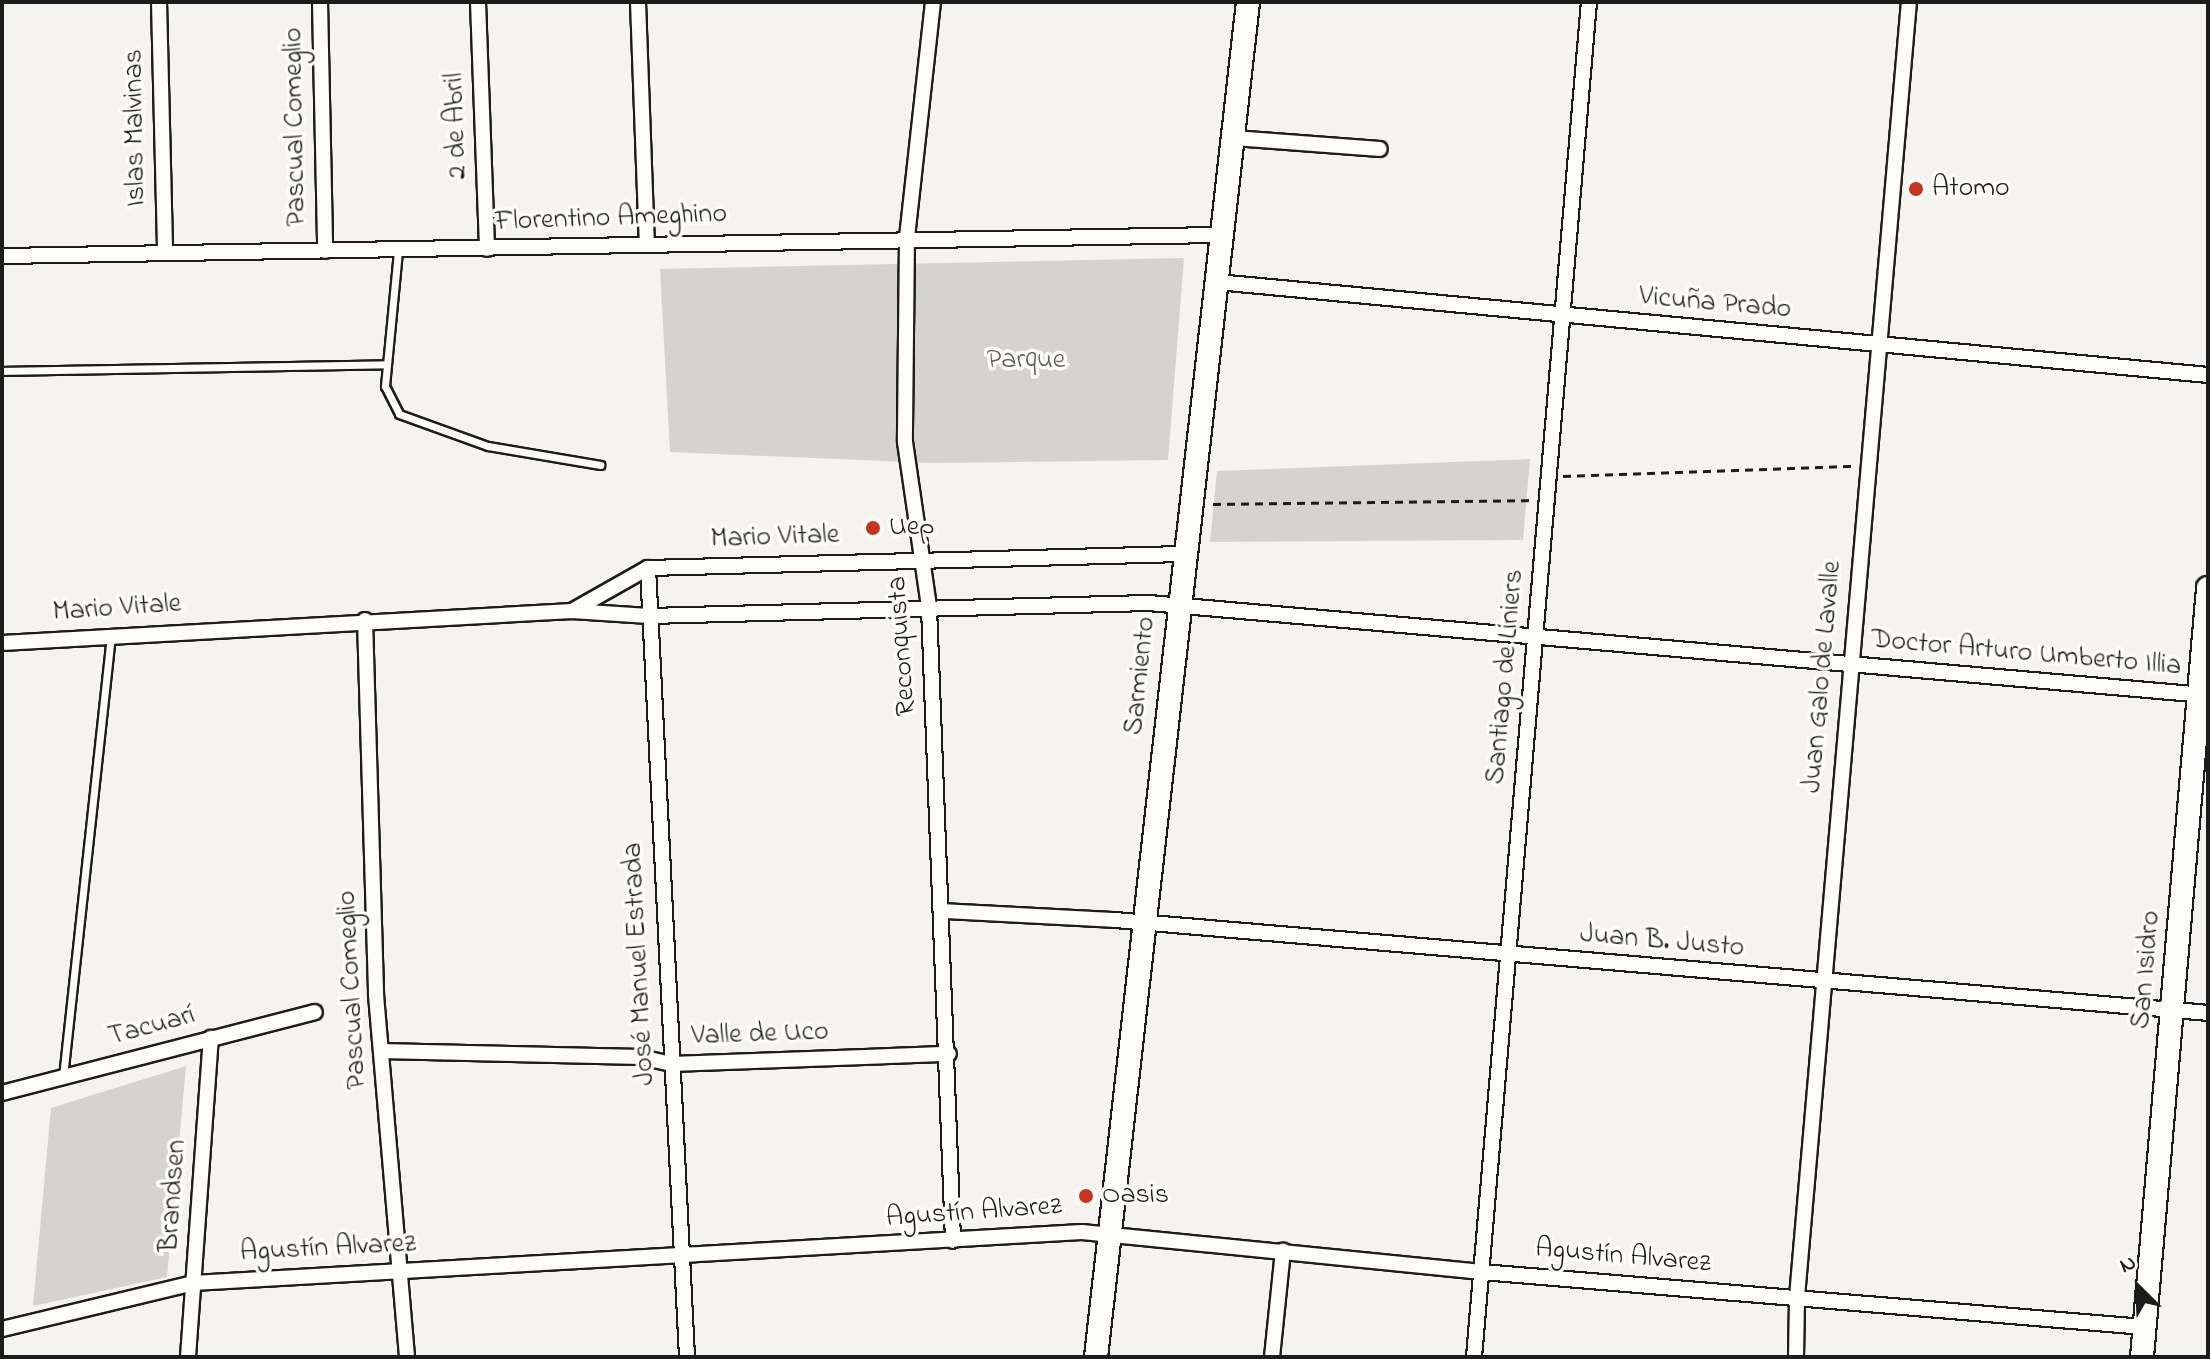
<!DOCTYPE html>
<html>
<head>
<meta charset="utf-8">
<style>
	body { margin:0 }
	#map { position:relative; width:2210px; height:1359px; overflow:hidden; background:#f4f3ee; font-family:"Indie Flower",sans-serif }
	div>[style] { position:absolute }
	.green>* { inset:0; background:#d4d3cf }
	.path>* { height:3px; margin-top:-1.5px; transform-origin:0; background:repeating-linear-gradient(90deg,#1c1c1c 0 8px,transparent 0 14px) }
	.roads { filter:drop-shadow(2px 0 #1c1c1c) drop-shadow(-2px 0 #1c1c1c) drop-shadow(0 2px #1c1c1c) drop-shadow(0 -2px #1c1c1c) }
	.lane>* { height:7px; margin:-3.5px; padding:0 3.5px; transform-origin:3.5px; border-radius:3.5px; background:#fdfcf7 }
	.street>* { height:14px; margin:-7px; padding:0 7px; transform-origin:7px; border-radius:7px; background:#fdfcf7 }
	.secondary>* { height:22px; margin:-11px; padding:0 11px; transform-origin:11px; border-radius:11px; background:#fdfcf7 }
	.dots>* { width:22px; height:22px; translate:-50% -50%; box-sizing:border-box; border:4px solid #fdfcf7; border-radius:50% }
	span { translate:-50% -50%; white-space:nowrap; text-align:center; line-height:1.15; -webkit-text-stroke:7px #fdfcf7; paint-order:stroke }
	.street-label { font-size:28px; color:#1c1c1c }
	.poi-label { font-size:28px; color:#1c1c1c }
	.left { translate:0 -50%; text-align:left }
	.park-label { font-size:28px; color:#5c5c5b }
	.frame { position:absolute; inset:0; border:4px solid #1c1c1c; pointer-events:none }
	.north { position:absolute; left:2098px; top:1247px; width:80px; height:80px; -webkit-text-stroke:6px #fdfcf7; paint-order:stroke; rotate:336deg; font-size:22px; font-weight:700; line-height:32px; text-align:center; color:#1c1c1c }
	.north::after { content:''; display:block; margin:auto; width:28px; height:36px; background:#1c1c1c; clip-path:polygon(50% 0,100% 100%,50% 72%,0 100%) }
</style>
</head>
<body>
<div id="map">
	<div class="green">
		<div style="clip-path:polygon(1184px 258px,1168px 460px,932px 463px,670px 452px,660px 269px)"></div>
		<div style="clip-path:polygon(1530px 459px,1523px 540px,1210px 542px,1217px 471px)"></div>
		<div style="clip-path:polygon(186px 1066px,167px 1277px,33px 1306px,51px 1108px)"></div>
	</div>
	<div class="path">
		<div style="left:1563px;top:476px;width:292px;rotate:-2deg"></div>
		<div style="left:1213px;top:504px;width:320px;rotate:-0.7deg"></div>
	</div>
	<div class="roads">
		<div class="lane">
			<div style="left:398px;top:251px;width:136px;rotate:95.5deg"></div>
			<div style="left:385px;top:386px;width:31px;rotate:63deg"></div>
			<div style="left:399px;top:414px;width:95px;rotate:19.8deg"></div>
			<div style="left:488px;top:446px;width:114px;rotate:9.6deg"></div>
			<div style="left:2px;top:371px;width:385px;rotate:-1deg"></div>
			<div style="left:63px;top:1077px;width:443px;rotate:-83.8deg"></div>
		</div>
		<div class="street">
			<div style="left:159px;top:2px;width:251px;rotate:88.6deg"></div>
			<div style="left:320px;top:2px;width:249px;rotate:88.8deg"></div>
			<div style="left:478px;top:2px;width:247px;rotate:87.9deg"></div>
			<div style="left:638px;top:2px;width:242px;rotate:87.9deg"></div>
			<div style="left:933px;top:2px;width:237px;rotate:96.3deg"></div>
			<div style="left:907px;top:238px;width:204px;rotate:90.6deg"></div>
			<div style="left:905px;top:442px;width:167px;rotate:81.7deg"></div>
			<div style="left:929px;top:607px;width:634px;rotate:87.83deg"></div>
			<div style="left:1234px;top:138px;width:146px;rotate:4.3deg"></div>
			<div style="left:2px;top:256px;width:1220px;rotate:-0.99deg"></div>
			<div style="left:1217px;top:282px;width:995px;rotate:5.36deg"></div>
			<div style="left:648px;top:568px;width:790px;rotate:87.17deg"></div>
			<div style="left:572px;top:611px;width:87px;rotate:-29.5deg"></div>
			<div style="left:648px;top:568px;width:535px;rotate:-1.5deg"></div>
			<div style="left:365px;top:620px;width:375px;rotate:88.3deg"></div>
			<div style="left:376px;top:995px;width:363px;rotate:85.1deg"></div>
			<div style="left:2px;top:643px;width:571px;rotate:-3.21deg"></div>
			<div style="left:572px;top:611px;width:77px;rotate:3.7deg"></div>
			<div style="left:649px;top:616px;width:500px;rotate:-1.49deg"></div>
			<div style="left:1149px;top:603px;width:1059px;rotate:4.98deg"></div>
			<div style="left:943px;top:911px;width:172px;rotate:3deg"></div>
			<div style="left:1115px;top:920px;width:1097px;rotate:4.86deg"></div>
			<div style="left:381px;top:1051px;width:260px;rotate:1.3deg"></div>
			<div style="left:641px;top:1057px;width:31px;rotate:13deg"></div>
			<div style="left:671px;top:1064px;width:278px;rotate:-2.1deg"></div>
			<div style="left:2px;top:1093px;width:323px;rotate:-14.5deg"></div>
			<div style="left:2px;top:1329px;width:196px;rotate:-13.5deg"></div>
			<div style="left:193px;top:1283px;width:890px;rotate:-3.28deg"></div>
			<div style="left:1082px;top:1232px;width:402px;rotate:5.7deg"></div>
			<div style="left:1482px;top:1272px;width:664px;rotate:4.75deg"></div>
			<div style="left:188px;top:1357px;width:320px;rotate:-85.9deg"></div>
			<div style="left:1272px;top:1357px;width:107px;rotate:-84.1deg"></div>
			<div style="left:1474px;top:1357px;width:1360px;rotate:-85.15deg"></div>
			<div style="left:1796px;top:1357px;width:60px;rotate:-89deg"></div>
			<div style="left:1797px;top:1297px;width:1300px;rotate:-85.06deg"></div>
		</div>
		<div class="secondary">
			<div style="left:1096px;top:1357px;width:1363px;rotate:-83.6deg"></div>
			<div style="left:2142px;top:1357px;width:772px;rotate:-85.09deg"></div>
		</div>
	</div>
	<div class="dots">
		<div style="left:1916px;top:189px;background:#c8321e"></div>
		<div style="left:873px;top:528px;background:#c8321e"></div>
		<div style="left:1086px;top:1196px;background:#c8321e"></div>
	</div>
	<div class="street-label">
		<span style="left:457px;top:126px;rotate:-92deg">2 de Abril</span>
		<span style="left:296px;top:127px;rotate:-91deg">Pascual Comeglio</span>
		<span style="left:136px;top:128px;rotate:-91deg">Islas Malvinas</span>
		<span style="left:611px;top:219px;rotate:-2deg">Florentino Ameghino</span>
		<span style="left:1715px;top:304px;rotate:5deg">Vicuña Prado</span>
		<span style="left:775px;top:538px;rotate:-2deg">Mario Vitale</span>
		<span style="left:117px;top:609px;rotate:-4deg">Mario Vitale</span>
		<span style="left:903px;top:646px;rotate:-94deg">Reconquista</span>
		<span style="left:2026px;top:654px;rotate:5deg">Doctor Arturo Umberto Illia</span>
		<span style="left:1141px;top:676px;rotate:-84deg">Sarmiento</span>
		<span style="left:1506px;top:677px;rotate:-85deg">Santiago de Liniers</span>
		<span style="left:1823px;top:677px;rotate:-85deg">Juan Galo de Lavalle</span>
		<span style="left:1662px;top:942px;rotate:5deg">Juan B. Justo</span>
		<span style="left:640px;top:964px;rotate:-93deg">José Manuel Estrada</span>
		<span style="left:2147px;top:970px;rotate:-85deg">San Isidro</span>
		<span style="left:353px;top:990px;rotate:-93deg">Pascual Comeglio</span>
		<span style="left:152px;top:1027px;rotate:-15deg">Tacuarí</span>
		<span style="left:760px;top:1035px;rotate:-2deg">Valle de Uco</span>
		<span style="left:174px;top:1196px;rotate:-86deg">Brandsen</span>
		<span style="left:974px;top:1213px;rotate:-4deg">Agustín Alvarez</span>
		<span style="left:328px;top:1249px;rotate:-3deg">Agustín Alvarez</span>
		<span style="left:1623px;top:1257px;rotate:5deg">Agustín Alvarez</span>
	</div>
	<div class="poi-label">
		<span class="left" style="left:1932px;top:189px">Atomo</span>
		<span class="left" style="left:889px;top:528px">Uep</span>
		<span class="left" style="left:1102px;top:1196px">Oasis</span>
	</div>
	<div class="park-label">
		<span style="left:1026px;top:361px">Parque</span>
	</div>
	<div class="frame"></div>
	<div class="north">N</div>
</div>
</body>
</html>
